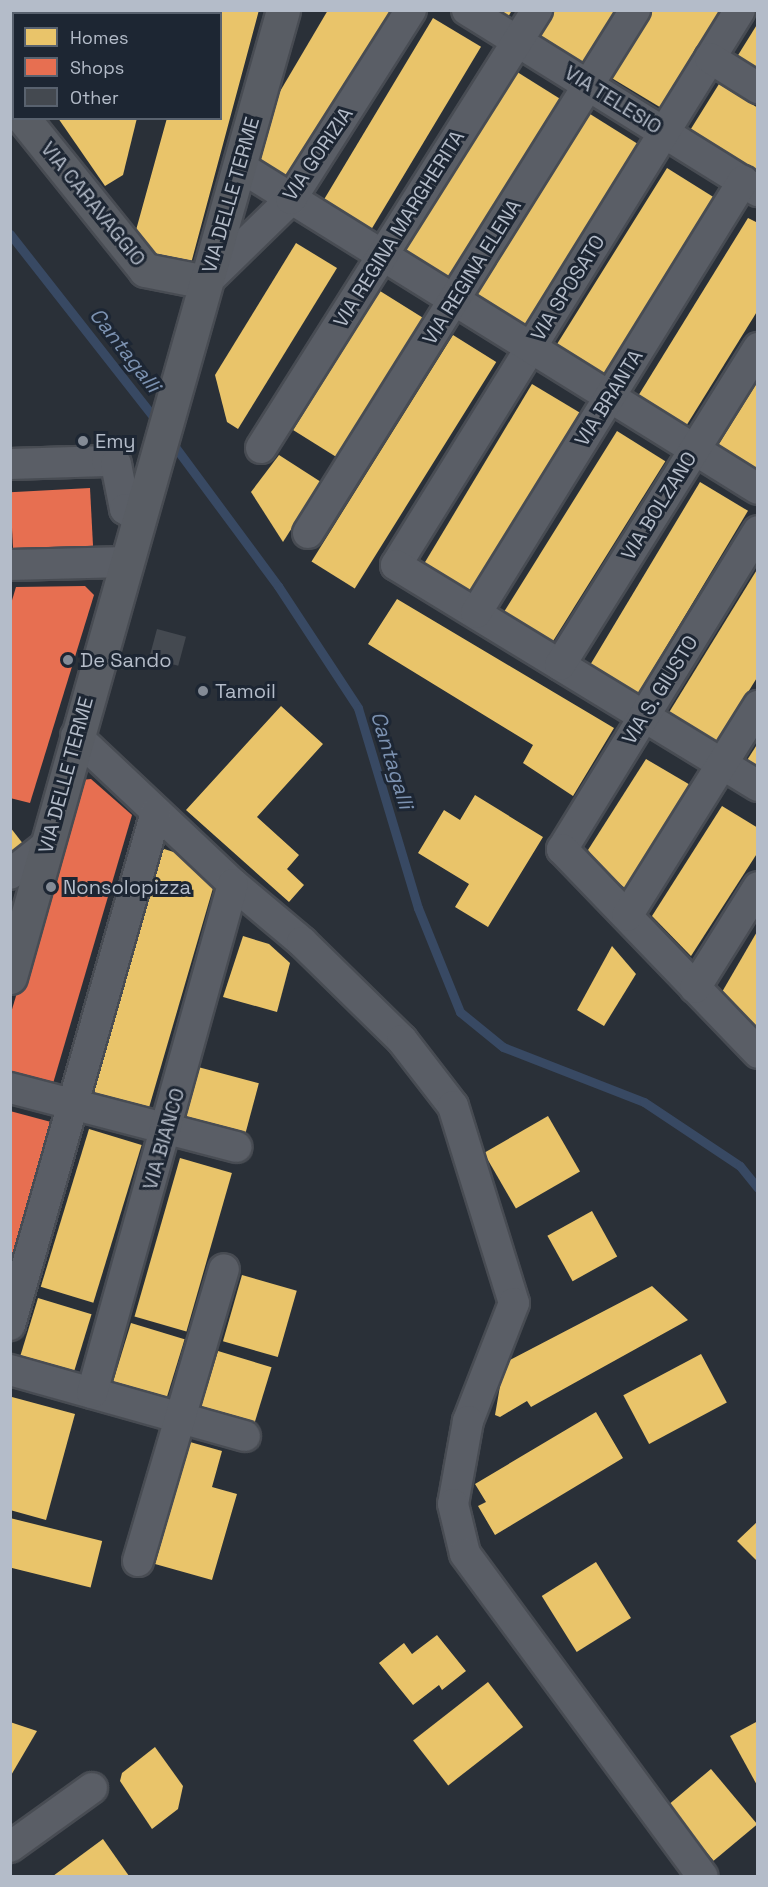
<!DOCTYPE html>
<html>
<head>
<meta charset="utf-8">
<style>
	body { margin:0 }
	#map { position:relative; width:768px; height:1887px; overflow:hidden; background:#2a3038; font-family:"Space Grotesk",sans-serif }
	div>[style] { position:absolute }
	.homes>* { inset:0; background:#e9c46a; transform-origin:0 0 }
	.shops>* { inset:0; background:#e76f51; transform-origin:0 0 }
	.stream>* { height:9px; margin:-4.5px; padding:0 4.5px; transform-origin:4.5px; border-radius:4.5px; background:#384963 }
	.building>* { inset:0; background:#444950; transform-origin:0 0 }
	.roads { filter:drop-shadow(2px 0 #484c53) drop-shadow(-2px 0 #484c53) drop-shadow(0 2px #484c53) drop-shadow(0 -2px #484c53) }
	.minor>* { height:30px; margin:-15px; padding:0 15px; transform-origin:15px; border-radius:15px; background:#5a5e66 }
	.secondary>* { height:33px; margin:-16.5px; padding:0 16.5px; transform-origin:16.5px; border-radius:16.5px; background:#595d64 }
	.dots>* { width:16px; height:16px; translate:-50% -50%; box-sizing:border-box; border:3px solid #1d2633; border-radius:50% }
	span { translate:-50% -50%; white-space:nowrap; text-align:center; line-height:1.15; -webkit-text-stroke:6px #1d2633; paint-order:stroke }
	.street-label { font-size:20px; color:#b4bcc9 }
	.poi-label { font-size:20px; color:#b4bcc9 }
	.left { translate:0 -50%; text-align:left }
	.water-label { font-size:21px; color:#7c92b1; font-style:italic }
	.frame { position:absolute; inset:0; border:12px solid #b4bcc9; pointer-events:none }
	.legend { position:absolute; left:12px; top:12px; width:210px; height:108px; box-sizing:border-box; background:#1d2633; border:2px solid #59626f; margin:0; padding:8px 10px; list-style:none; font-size:18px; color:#b4bcc9 }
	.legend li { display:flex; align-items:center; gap:12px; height:30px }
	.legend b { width:30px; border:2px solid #59626f }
</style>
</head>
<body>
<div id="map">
	<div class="homes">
		<div style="clip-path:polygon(33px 10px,97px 10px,30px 14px)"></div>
		<div style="clip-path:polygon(141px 10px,157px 10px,160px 14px,138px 14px)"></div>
		<div style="clip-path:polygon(216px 10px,259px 10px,189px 271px,155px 261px,133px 241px,167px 118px,220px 118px,220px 14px)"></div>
		<div style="clip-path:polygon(328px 10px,393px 10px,285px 182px,255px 166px,269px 110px)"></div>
		<div style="clip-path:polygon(489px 10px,512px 10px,506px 21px)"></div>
		<div style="clip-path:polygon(550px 10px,624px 10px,589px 67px,535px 35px)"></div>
		<div style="clip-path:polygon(651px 10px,724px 10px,663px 109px,610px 77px)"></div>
		<div style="left:433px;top:18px;width:56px;height:216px;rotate:31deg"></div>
		<div style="clip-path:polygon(758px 23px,758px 74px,735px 60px)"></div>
		<div style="clip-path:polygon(14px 33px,14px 63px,10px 61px)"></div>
		<div style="left:514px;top:70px;width:57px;height:216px;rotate:32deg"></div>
		<div style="clip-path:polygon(719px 84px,758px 108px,758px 175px,689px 132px)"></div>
		<div style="left:590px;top:114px;width:57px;height:216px;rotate:32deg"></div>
		<div style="clip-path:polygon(58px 118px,137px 118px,123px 175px,105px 186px)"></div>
		<div style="left:667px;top:168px;width:57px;height:216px;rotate:32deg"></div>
		<div style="clip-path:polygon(748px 218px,758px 223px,758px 310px,683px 431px,635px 401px)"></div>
		<div style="clip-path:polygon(296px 243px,337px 268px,238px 429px,227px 422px,215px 375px)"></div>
		<div style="left:380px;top:291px;width:51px;height:164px;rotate:32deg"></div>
		<div style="left:453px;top:335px;width:51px;height:267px;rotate:32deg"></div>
		<div style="clip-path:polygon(758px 381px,758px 472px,717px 447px)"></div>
		<div style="left:532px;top:384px;width:56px;height:216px;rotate:31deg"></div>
		<div style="left:617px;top:431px;width:57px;height:216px;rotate:32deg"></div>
		<div style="clip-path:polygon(279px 455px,321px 482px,283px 542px,251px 492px)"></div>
		<div style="left:700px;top:482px;width:56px;height:216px;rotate:31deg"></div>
		<div style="clip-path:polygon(758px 568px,758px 676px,713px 749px,665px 719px)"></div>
		<div style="clip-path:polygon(397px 599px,614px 728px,573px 796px,523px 763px,533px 745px,368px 644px)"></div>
		<div style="clip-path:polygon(281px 706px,323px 744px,257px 817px,299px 855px,287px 869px,304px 885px,289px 902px,186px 810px)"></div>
		<div style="clip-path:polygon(758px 743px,758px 773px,744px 765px)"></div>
		<div style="clip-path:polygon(646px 759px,692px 786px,629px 891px,605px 873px,588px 850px)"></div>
		<div style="clip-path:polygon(475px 795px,543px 837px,488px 927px,455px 907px,469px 884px,418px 853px,444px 810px,460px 820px)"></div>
		<div style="clip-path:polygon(722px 806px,758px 828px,758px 852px,691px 956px,652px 916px)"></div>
		<div style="clip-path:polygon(10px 827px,24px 845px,10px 855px)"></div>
		<div style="clip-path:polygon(161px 848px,186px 856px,213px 888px,148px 1111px,90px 1094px)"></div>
		<div style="clip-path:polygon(758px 930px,758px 1031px,722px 992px)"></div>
		<div style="clip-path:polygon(243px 936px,269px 944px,290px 963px,277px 1012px,223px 997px)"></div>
		<div style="clip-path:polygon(612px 946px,636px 974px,604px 1026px,577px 1010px)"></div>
		<div style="left:198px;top:1067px;width:63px;height:60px;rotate:15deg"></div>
		<div style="left:548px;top:1116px;width:64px;height:74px;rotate:60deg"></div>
		<div style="left:89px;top:1129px;width:55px;height:165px;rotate:17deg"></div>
		<div style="left:180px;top:1158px;width:54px;height:165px;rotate:16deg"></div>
		<div style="left:592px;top:1211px;width:52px;height:51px;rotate:61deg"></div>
		<div style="left:242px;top:1275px;width:57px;height:69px;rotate:16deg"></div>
		<div style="clip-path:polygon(652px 1286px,688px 1320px,531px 1407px,527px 1401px,500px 1417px,495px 1415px,504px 1363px)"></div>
		<div style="left:38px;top:1298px;width:56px;height:70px;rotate:17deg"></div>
		<div style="left:131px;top:1323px;width:56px;height:70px;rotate:17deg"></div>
		<div style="left:218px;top:1351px;width:56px;height:70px;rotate:17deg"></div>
		<div style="left:701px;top:1354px;width:55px;height:88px;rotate:62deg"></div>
		<div style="clip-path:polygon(12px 1397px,75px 1414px,46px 1520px,10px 1510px)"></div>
		<div style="clip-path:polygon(596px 1412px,623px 1458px,495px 1535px,478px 1506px,486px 1502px,475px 1484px)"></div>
		<div style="clip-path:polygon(190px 1442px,222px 1451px,212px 1487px,237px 1494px,212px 1580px,155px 1564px)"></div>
		<div style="left:10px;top:1518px;width:95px;height:48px;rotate:14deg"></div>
		<div style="clip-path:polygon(758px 1521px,758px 1562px,737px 1541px)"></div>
		<div style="left:596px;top:1562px;width:66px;height:64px;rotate:58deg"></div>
		<div style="clip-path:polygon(437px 1635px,466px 1671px,442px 1690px,439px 1685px,413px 1705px,379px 1663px,404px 1643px,412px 1654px)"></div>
		<div style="left:488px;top:1682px;width:57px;height:95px;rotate:52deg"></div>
		<div style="clip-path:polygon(758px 1721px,758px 1787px,730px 1736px)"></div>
		<div style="clip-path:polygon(10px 1722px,37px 1731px,10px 1777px)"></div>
		<div style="clip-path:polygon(155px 1747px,183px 1786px,178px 1809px,152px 1829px,120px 1781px,122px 1773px)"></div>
		<div style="left:711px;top:1769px;width:72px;height:57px;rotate:50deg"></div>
		<div style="clip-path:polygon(103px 1839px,129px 1876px,53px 1876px)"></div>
	</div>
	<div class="shops">
		<div style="left:90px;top:488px;width:62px;height:80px;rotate:87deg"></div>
		<div style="clip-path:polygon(85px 586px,94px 595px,30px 803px,10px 798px,10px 607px,16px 587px)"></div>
		<div style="clip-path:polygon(91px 779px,132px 815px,52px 1087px,10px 1075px,10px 1016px,81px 780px)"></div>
		<div style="clip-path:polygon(10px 1111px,51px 1122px,11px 1266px,10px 1266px)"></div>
	</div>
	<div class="stream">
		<div style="left:10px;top:234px;width:241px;rotate:51.9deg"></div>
		<div style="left:170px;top:440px;width:182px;rotate:53.5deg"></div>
		<div style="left:278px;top:586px;width:146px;rotate:56.7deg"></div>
		<div style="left:358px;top:708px;width:209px;rotate:73.3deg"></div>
		<div style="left:418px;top:908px;width:112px;rotate:68deg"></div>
		<div style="left:460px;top:1012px;width:55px;rotate:39.1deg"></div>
		<div style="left:503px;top:1047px;width:151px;rotate:21.3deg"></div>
		<div style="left:644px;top:1102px;width:115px;rotate:33.7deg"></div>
		<div style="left:740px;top:1166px;width:28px;rotate:51deg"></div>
	</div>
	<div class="building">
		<div style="left:157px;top:629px;width:30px;height:30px;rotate:15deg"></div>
	</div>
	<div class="roads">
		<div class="minor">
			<div style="left:467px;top:10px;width:343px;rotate:31.9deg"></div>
			<div style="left:740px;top:10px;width:653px;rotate:121.79deg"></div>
			<div style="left:396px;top:565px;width:424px;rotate:31.4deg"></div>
			<div style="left:114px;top:14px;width:5px;rotate:-53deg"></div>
			<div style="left:710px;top:58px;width:57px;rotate:32deg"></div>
			<div style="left:239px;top:166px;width:611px;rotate:31.9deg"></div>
			<div style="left:206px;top:282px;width:119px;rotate:-44.3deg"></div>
			<div style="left:291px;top:199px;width:224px;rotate:-57.6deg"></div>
			<div style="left:261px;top:448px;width:518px;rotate:-57.78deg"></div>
			<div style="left:10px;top:464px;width:97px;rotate:-1.8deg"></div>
			<div style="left:107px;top:461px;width:9px;rotate:18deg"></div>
			<div style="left:116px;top:464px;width:46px;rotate:78.7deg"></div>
			<div style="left:125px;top:509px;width:17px;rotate:33deg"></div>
			<div style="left:758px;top:531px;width:374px;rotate:121.6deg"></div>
			<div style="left:562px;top:849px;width:283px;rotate:46.1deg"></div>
			<div style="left:308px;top:533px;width:617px;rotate:-57.98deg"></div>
			<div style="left:10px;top:565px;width:116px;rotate:-1.5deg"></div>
			<div style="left:476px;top:613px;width:508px;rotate:-58.28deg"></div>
			<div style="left:560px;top:665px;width:374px;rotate:-58deg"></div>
			<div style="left:76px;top:736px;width:216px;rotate:43.3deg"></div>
			<div style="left:233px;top:884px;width:90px;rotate:40deg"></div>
			<div style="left:302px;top:942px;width:140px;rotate:44.4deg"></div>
			<div style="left:402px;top:1040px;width:83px;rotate:52.3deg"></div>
			<div style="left:453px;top:1106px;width:206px;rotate:72.8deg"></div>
			<div style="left:514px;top:1303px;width:127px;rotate:111.3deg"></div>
			<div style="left:468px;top:1421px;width:84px;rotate:100.2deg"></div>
			<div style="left:453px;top:1504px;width:51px;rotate:76.5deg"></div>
			<div style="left:465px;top:1554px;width:400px;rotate:53.6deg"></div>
			<div style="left:10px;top:874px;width:47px;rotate:-38.1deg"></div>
			<div style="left:627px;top:916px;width:248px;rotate:-58deg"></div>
			<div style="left:695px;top:988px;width:119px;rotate:-58deg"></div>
			<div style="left:10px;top:1088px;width:234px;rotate:14.6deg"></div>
			<div style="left:10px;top:1325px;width:533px;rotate:-74.11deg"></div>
			<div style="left:10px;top:1370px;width:244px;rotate:15.7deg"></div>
			<div style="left:92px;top:1393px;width:528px;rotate:-74.52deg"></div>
			<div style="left:138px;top:1561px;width:304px;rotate:-73.6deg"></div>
			<div style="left:10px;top:1847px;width:101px;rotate:-35.7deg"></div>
		</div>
		<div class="secondary">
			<div style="left:23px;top:118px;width:195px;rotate:51.2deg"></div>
			<div style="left:145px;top:270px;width:62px;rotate:11.1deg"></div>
			<div style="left:10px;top:977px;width:1005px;rotate:-74.23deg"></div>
		</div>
	</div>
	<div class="dots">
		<div style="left:83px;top:441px;background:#848b96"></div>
		<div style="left:68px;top:660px;background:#848b96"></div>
		<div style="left:203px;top:691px;background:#848b96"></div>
		<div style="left:51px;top:887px;background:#848b96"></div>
	</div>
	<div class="street-label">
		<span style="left:613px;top:100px;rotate:32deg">VIA TELESIO</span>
		<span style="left:318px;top:154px;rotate:-56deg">VIA GORIZIA</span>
		<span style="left:231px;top:195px;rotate:-74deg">VIA DELLE TERME</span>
		<span style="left:93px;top:204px;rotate:51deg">VIA CARAVAGGIO</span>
		<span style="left:399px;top:229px;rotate:-58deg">VIA REGINA MARGHERITA</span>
		<span style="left:472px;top:272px;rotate:-58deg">VIA REGINA ELENA</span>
		<span style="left:568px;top:288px;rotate:-58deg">VIA SPOSATO</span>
		<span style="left:609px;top:398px;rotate:-58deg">VIA BRANTA</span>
		<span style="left:659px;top:506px;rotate:-58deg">VIA BOLZANO</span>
		<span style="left:660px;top:690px;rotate:-58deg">VIA S. GIUSTO</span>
		<span style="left:66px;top:775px;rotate:-75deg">VIA DELLE TERME</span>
		<span style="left:164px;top:1139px;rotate:-74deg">VIA BIANCO</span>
	</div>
	<div class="poi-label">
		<span class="left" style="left:95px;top:441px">Emy</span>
		<span class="left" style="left:80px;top:660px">De Sando</span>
		<span class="left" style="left:215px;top:691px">Tamoil</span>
		<span class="left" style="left:63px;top:887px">Nonsolopizza</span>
	</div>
	<div class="water-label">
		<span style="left:125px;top:350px;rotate:52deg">Cantagalli</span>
		<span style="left:392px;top:760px;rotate:73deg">Cantagalli</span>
	</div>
	<div class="frame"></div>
	<ul class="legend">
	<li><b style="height:16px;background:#e9c46a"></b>Homes</li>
	<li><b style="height:16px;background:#e76f51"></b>Shops</li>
	<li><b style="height:16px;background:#444950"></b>Other</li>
	</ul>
</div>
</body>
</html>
